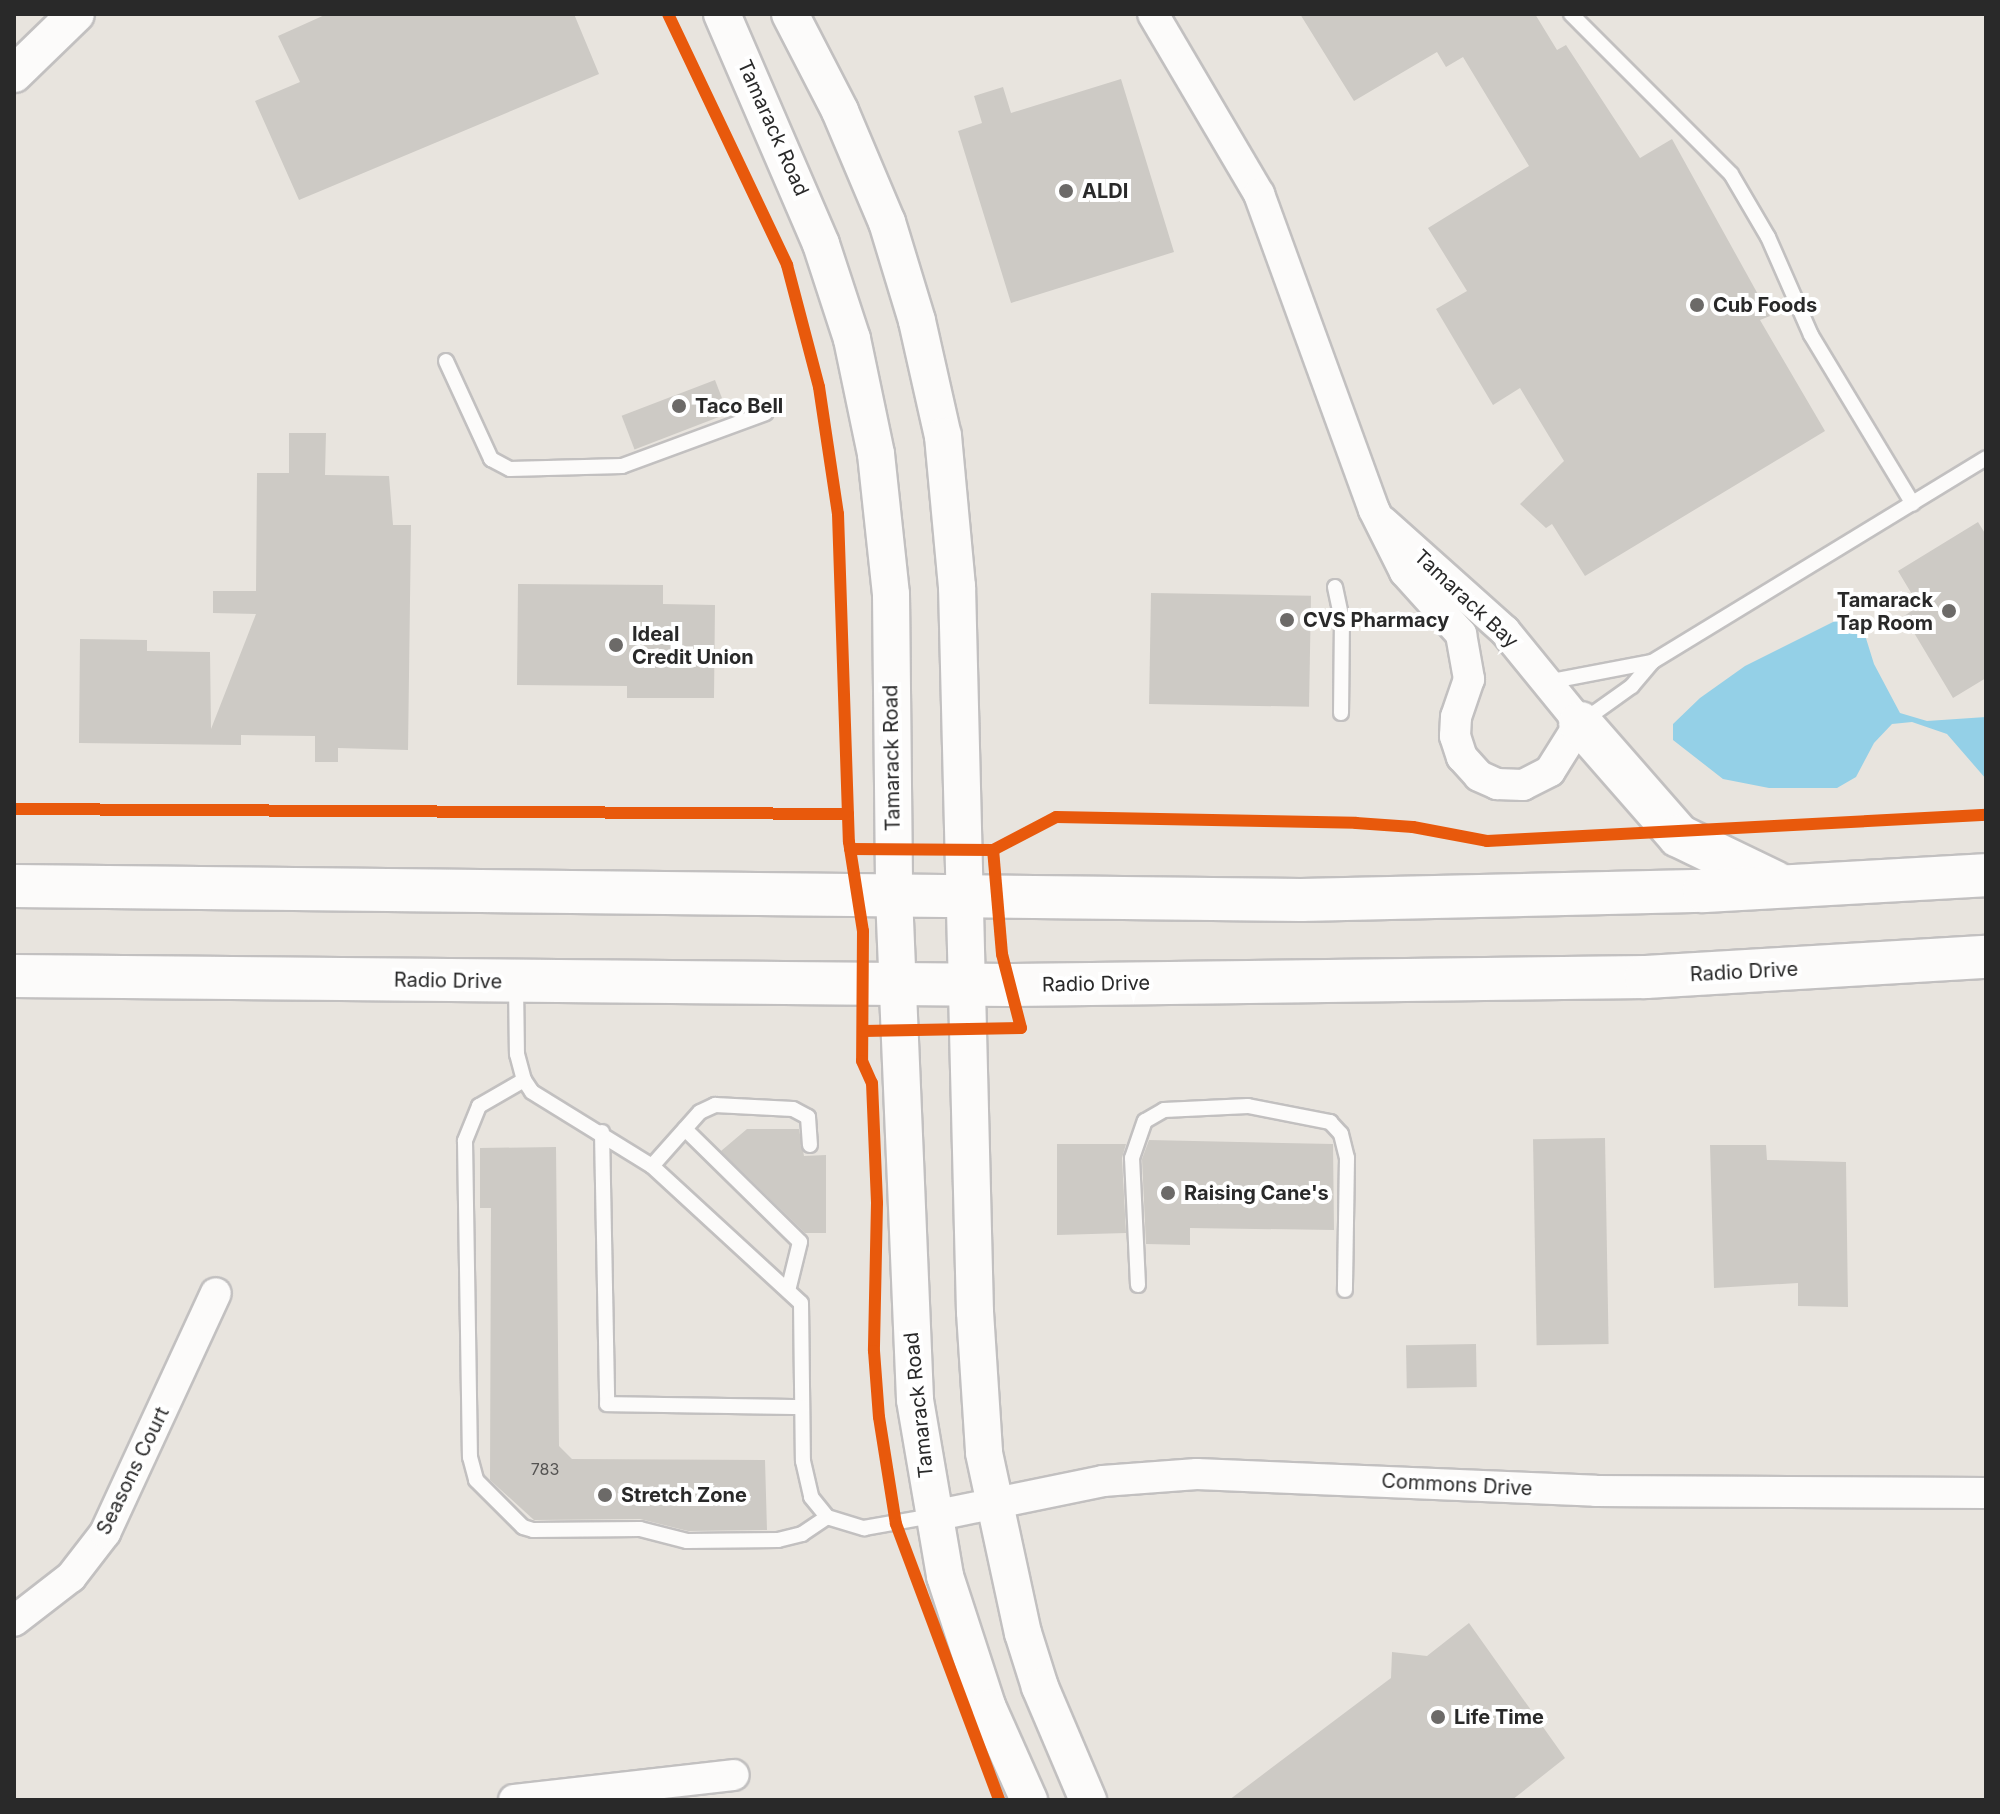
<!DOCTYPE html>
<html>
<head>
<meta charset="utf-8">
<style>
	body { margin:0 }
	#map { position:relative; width:2000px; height:1814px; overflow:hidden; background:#e8e4de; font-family:Inter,sans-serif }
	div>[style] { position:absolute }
	.water>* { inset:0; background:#94d0e7 }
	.building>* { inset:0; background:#cdcac5; transform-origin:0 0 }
	.roads { filter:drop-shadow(2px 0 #c2c0c0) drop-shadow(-2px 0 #c2c0c0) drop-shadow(0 2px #c2c0c0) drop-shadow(0 -2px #c2c0c0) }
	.service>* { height:14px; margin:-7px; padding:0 7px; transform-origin:7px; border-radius:7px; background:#fcfbfa }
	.minor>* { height:30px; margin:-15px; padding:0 15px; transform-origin:15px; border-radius:15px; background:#fcfbfa }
	.tertiary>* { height:36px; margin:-18px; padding:0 18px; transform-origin:18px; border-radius:18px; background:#fcfbfa }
	.secondary>* { height:42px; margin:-21px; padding:0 21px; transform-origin:21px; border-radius:21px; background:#fcfbfa }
	.cycleway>* { height:12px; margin:-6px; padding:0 6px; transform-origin:6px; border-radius:6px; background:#e8590c }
	.dots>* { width:22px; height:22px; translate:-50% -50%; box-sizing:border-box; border:4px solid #fff; border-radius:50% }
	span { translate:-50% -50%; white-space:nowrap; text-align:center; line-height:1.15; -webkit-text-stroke:8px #fff; paint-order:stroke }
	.number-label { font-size:16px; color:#545352 }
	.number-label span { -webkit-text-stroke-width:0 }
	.street-label { font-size:20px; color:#292929 }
	.poi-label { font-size:20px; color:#292929; font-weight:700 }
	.left { translate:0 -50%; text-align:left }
	.right { translate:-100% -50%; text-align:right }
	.frame { position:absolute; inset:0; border:16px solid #292929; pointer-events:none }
</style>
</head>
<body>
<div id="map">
	<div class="water">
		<div style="clip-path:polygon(1845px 616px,1860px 619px,1874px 664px,1900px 713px,1927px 721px,1986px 717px,1986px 779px,1947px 734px,1912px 722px,1892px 724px,1874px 743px,1856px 777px,1837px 788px,1769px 788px,1723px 779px,1673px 740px,1673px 724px,1700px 698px,1745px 666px)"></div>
	</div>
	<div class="building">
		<div style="clip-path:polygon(327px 14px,574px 14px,599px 74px,299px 200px,255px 101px,300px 82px,278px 36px)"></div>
		<div style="clip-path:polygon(1300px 14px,1535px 14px,1557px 50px,1566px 45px,1640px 158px,1672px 139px,1770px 316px,1760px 320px,1825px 431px,1585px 576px,1552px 524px,1546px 528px,1520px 504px,1564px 461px,1520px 388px,1493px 405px,1436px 309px,1467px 291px,1428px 228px,1529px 166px,1463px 57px,1446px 67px,1437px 52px,1354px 101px)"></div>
		<div style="clip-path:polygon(1121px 79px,1174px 252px,1011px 303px,958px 131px,982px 123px,974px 96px,1003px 87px,1011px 113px)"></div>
		<div style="left:715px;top:380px;width:36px;height:100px;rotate:69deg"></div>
		<div style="clip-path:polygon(289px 433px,326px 433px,325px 475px,389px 476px,393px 525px,411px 525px,408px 750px,338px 748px,338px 762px,315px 762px,315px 736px,241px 735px,241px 745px,79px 743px,80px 639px,147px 640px,147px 651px,210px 652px,211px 729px,256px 614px,213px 613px,213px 591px,256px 591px,257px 473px,289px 473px)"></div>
		<div style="clip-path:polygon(1978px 522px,1986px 535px,1986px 678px,1953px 698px,1904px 616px,1919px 606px,1898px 571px)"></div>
		<div style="clip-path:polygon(518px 584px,663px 585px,663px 604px,715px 605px,714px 698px,627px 698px,627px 686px,517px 685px)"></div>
		<div style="left:1151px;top:593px;width:160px;height:111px;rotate:1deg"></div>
		<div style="clip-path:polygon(747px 1129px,799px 1129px,804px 1156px,826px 1155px,826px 1233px,805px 1233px,721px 1151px)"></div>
		<div style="left:1605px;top:1138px;width:206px;height:72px;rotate:89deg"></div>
		<div style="clip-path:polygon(1149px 1140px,1333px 1144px,1334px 1230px,1190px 1228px,1190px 1245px,1146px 1244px,1142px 1159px)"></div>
		<div style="clip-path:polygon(1057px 1144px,1126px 1144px,1122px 1158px,1126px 1233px,1057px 1235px)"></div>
		<div style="clip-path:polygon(1710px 1145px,1766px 1145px,1767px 1160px,1846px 1162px,1848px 1307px,1798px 1306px,1798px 1283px,1714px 1288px)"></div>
		<div style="clip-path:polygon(556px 1147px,559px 1446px,572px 1459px,765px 1460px,767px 1530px,688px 1531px,640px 1519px,534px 1520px,490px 1480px,491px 1208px,480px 1208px,480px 1148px)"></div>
		<div style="left:1476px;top:1344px;width:43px;height:70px;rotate:89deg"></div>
		<div style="clip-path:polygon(1469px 1623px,1565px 1758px,1512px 1800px,1229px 1800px,1391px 1678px,1392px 1652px,1427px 1656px)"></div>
	</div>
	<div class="roads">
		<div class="service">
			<div style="left:1571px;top:14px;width:226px;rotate:45deg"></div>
			<div style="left:1731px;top:174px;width:73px;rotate:59.6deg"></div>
			<div style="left:1768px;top:237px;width:107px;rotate:66.3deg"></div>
			<div style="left:1811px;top:335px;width:197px;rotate:58.9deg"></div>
			<div style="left:446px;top:361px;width:108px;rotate:65.3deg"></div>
			<div style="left:491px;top:459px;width:21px;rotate:28deg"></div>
			<div style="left:510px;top:469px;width:112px;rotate:-1.5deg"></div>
			<div style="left:622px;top:466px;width:153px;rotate:-20.2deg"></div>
			<div style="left:1335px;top:587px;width:33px;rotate:78deg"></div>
			<div style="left:1342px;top:619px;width:94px;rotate:90.6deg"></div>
			<div style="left:1547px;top:682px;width:107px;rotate:-10.8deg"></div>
			<div style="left:1652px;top:662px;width:391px;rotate:-31.4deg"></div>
			<div style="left:1583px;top:721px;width:60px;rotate:-35.5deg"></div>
			<div style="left:1632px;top:686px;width:31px;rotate:-50deg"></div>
			<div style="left:516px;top:985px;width:69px;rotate:89.2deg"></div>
			<div style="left:517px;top:1054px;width:27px;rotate:75deg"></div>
			<div style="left:524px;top:1080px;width:52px;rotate:150deg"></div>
			<div style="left:479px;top:1106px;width:38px;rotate:112deg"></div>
			<div style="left:465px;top:1141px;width:316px;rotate:89.1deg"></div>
			<div style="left:470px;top:1457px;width:24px;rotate:75deg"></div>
			<div style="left:476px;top:1480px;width:66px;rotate:45deg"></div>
			<div style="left:523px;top:1527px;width:10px;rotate:17deg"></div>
			<div style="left:533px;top:1530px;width:107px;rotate:-0.5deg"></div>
			<div style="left:640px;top:1529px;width:49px;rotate:14.3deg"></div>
			<div style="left:687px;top:1541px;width:91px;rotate:-0.6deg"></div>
			<div style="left:778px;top:1540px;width:25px;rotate:-14deg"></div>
			<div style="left:802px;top:1534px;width:30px;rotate:-34deg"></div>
			<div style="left:827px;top:1517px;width:39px;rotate:17deg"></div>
			<div style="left:864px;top:1528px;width:70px;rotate:-9.9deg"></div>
			<div style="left:524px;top:1080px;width:14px;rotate:56deg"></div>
			<div style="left:532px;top:1092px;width:141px;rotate:31.7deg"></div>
			<div style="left:652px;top:1166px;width:202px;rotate:42.6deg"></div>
			<div style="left:801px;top:1303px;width:158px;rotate:89.3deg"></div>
			<div style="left:803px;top:1461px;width:37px;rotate:77deg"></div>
			<div style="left:811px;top:1497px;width:26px;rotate:51deg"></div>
			<div style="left:685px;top:1129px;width:161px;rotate:44.5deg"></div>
			<div style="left:800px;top:1242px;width:50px;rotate:103.8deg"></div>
			<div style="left:602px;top:1132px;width:272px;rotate:88.9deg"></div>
			<div style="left:607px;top:1404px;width:195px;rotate:0.9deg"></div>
			<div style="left:652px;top:1166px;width:72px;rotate:-48.4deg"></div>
			<div style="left:700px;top:1112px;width:17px;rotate:-25deg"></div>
			<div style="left:715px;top:1105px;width:78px;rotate:2.9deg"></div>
			<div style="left:793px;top:1109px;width:17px;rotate:28deg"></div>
			<div style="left:808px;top:1117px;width:28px;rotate:86deg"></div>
			<div style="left:1138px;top:1285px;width:127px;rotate:-92.7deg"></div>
			<div style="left:1132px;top:1158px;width:39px;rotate:-71deg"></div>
			<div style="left:1145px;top:1121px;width:22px;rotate:-30deg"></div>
			<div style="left:1164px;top:1110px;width:84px;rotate:-2.7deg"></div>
			<div style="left:1248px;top:1106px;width:84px;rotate:11deg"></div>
			<div style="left:1330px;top:1122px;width:16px;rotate:47deg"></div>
			<div style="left:1341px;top:1134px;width:25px;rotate:76deg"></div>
			<div style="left:1347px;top:1158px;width:132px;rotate:90.9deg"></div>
		</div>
		<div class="minor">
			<div style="left:1153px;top:14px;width:209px;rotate:59.5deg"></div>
			<div style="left:1259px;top:194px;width:336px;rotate:70deg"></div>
			<div style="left:1374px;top:510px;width:69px;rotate:63.4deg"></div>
			<div style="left:1405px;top:572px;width:84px;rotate:47.9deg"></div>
			<div style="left:1461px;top:634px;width:46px;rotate:79.9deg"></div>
			<div style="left:1469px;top:679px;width:40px;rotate:108.9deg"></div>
			<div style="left:1456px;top:717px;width:19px;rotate:93deg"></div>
			<div style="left:1455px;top:736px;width:22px;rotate:72deg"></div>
			<div style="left:1462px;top:757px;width:25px;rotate:48deg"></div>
			<div style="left:1479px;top:776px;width:20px;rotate:24deg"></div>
			<div style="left:1497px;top:784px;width:26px;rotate:2deg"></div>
			<div style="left:1523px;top:785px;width:30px;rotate:-27deg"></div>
			<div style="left:1550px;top:771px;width:57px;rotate:-58deg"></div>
			<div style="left:1580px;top:723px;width:119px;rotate:-129.2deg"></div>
			<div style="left:1505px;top:631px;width:165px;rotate:-138.2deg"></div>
			<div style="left:933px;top:1516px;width:174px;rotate:-11.6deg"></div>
			<div style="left:1103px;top:1481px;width:94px;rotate:-4.3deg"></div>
			<div style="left:1197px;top:1474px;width:399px;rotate:2.4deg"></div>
			<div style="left:1596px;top:1491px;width:390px;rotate:0.3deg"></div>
			<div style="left:14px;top:1621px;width:72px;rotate:-37.7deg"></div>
			<div style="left:71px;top:1577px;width:56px;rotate:-52.3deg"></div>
			<div style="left:105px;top:1533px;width:264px;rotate:-65.2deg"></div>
			<div style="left:514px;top:1800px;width:221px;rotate:-6.5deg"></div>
		</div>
		<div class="tertiary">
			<div style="left:722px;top:14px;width:250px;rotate:66.7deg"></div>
			<div style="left:821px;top:244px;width:100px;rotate:71.9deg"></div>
			<div style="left:852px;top:339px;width:117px;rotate:78.2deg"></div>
			<div style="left:876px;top:454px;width:141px;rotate:83.9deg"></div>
			<div style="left:891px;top:594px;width:302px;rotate:89.4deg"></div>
			<div style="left:894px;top:896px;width:504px;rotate:87.61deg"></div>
			<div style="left:915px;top:1400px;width:179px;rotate:80.3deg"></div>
			<div style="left:945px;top:1576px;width:139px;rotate:72deg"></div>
			<div style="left:988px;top:1708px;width:101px;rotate:66deg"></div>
			<div style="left:790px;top:14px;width:109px;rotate:62.7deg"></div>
			<div style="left:840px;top:111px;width:121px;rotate:67.1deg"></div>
			<div style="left:887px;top:222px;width:103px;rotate:73.1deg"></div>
			<div style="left:917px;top:321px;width:118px;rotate:77.3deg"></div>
			<div style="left:943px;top:436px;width:151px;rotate:84.7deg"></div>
			<div style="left:957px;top:586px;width:726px;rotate:88.58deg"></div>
			<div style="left:975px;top:1312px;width:141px;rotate:86.3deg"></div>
			<div style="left:984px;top:1453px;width:184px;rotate:77.8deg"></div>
			<div style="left:1023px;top:1633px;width:57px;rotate:72.5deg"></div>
			<div style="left:1040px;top:1687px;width:123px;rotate:67deg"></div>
			<div style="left:14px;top:74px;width:86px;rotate:-44.1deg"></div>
		</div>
		<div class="secondary">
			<div style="left:1580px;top:723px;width:150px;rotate:48.8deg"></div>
			<div style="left:1679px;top:836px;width:106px;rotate:25.8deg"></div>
			<div style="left:14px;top:886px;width:1287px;rotate:0.62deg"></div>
			<div style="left:1301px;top:900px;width:403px;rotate:-1.3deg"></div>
			<div style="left:1704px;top:891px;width:282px;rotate:-3.2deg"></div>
			<div style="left:14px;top:976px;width:996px;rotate:0.52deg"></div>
			<div style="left:1010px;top:985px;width:636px;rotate:-0.72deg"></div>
			<div style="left:1646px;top:977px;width:341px;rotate:-3.4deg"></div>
		</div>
	</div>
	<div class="cycleway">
		<div style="left:668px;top:14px;width:278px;rotate:64.6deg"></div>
		<div style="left:787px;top:265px;width:126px;rotate:75.3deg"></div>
		<div style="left:819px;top:387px;width:128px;rotate:81.5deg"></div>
		<div style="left:838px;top:514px;width:328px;rotate:88.1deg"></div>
		<div style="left:849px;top:842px;width:90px;rotate:81.1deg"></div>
		<div style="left:863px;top:931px;width:130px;rotate:90.4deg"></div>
		<div style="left:862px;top:1061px;width:24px;rotate:66deg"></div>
		<div style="left:872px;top:1083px;width:120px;rotate:87.6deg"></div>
		<div style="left:877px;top:1203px;width:148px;rotate:91.2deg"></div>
		<div style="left:874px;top:1351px;width:66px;rotate:85.7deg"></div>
		<div style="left:879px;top:1417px;width:108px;rotate:81deg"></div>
		<div style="left:896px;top:1524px;width:295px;rotate:69.5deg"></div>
		<div style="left:14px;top:809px;width:834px;rotate:0.34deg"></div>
		<div style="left:850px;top:849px;width:143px;rotate:0.4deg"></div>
		<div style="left:993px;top:850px;width:71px;rotate:-27.6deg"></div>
		<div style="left:1056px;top:817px;width:300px;rotate:1.1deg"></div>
		<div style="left:1356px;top:823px;width:57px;rotate:4deg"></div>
		<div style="left:1413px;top:827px;width:75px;rotate:10.7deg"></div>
		<div style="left:1487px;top:841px;width:500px;rotate:-3deg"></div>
		<div style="left:863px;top:1031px;width:158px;rotate:-1.1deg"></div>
		<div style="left:1021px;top:1028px;width:76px;rotate:-104.4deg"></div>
		<div style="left:1002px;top:954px;width:104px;rotate:-94.9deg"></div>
	</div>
	<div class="dots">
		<div style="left:1066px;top:191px;background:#6c6a68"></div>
		<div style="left:1697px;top:305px;background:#6c6a68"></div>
		<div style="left:679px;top:406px;background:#6c6a68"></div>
		<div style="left:1949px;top:611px;background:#6c6a68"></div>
		<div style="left:1287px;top:620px;background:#6c6a68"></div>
		<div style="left:616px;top:645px;background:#6c6a68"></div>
		<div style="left:1168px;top:1193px;background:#6c6a68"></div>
		<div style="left:605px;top:1495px;background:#6c6a68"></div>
		<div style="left:1438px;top:1717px;background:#6c6a68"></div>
	</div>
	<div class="number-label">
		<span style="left:545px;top:1469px">783</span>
	</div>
	<div class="street-label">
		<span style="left:773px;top:128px;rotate:66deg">Tamarack Road</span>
		<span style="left:1466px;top:599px;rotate:43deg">Tamarack Bay</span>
		<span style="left:892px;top:758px;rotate:-91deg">Tamarack Road</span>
		<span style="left:1744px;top:972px;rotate:-3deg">Radio Drive</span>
		<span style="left:448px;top:981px;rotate:1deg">Radio Drive</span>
		<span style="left:1096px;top:984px;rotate:-1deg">Radio Drive</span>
		<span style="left:919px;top:1405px;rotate:-96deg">Tamarack Road</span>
		<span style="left:133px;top:1471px;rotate:-64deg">Seasons Court</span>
		<span style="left:1457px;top:1485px;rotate:3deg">Commons Drive</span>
	</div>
	<div class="poi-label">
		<span class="left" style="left:1082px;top:191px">ALDI</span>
		<span class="left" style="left:1713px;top:305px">Cub Foods</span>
		<span class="left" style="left:695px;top:406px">Taco Bell</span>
		<span class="right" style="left:1933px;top:612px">Tamarack<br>Tap Room</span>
		<span class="left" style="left:1303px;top:620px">CVS Pharmacy</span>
		<span class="left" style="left:632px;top:646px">Ideal<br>Credit Union</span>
		<span class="left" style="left:1184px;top:1193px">Raising Cane's</span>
		<span class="left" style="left:621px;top:1495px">Stretch Zone</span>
		<span class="left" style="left:1454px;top:1717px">Life Time</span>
	</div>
	<div class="frame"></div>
</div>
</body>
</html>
